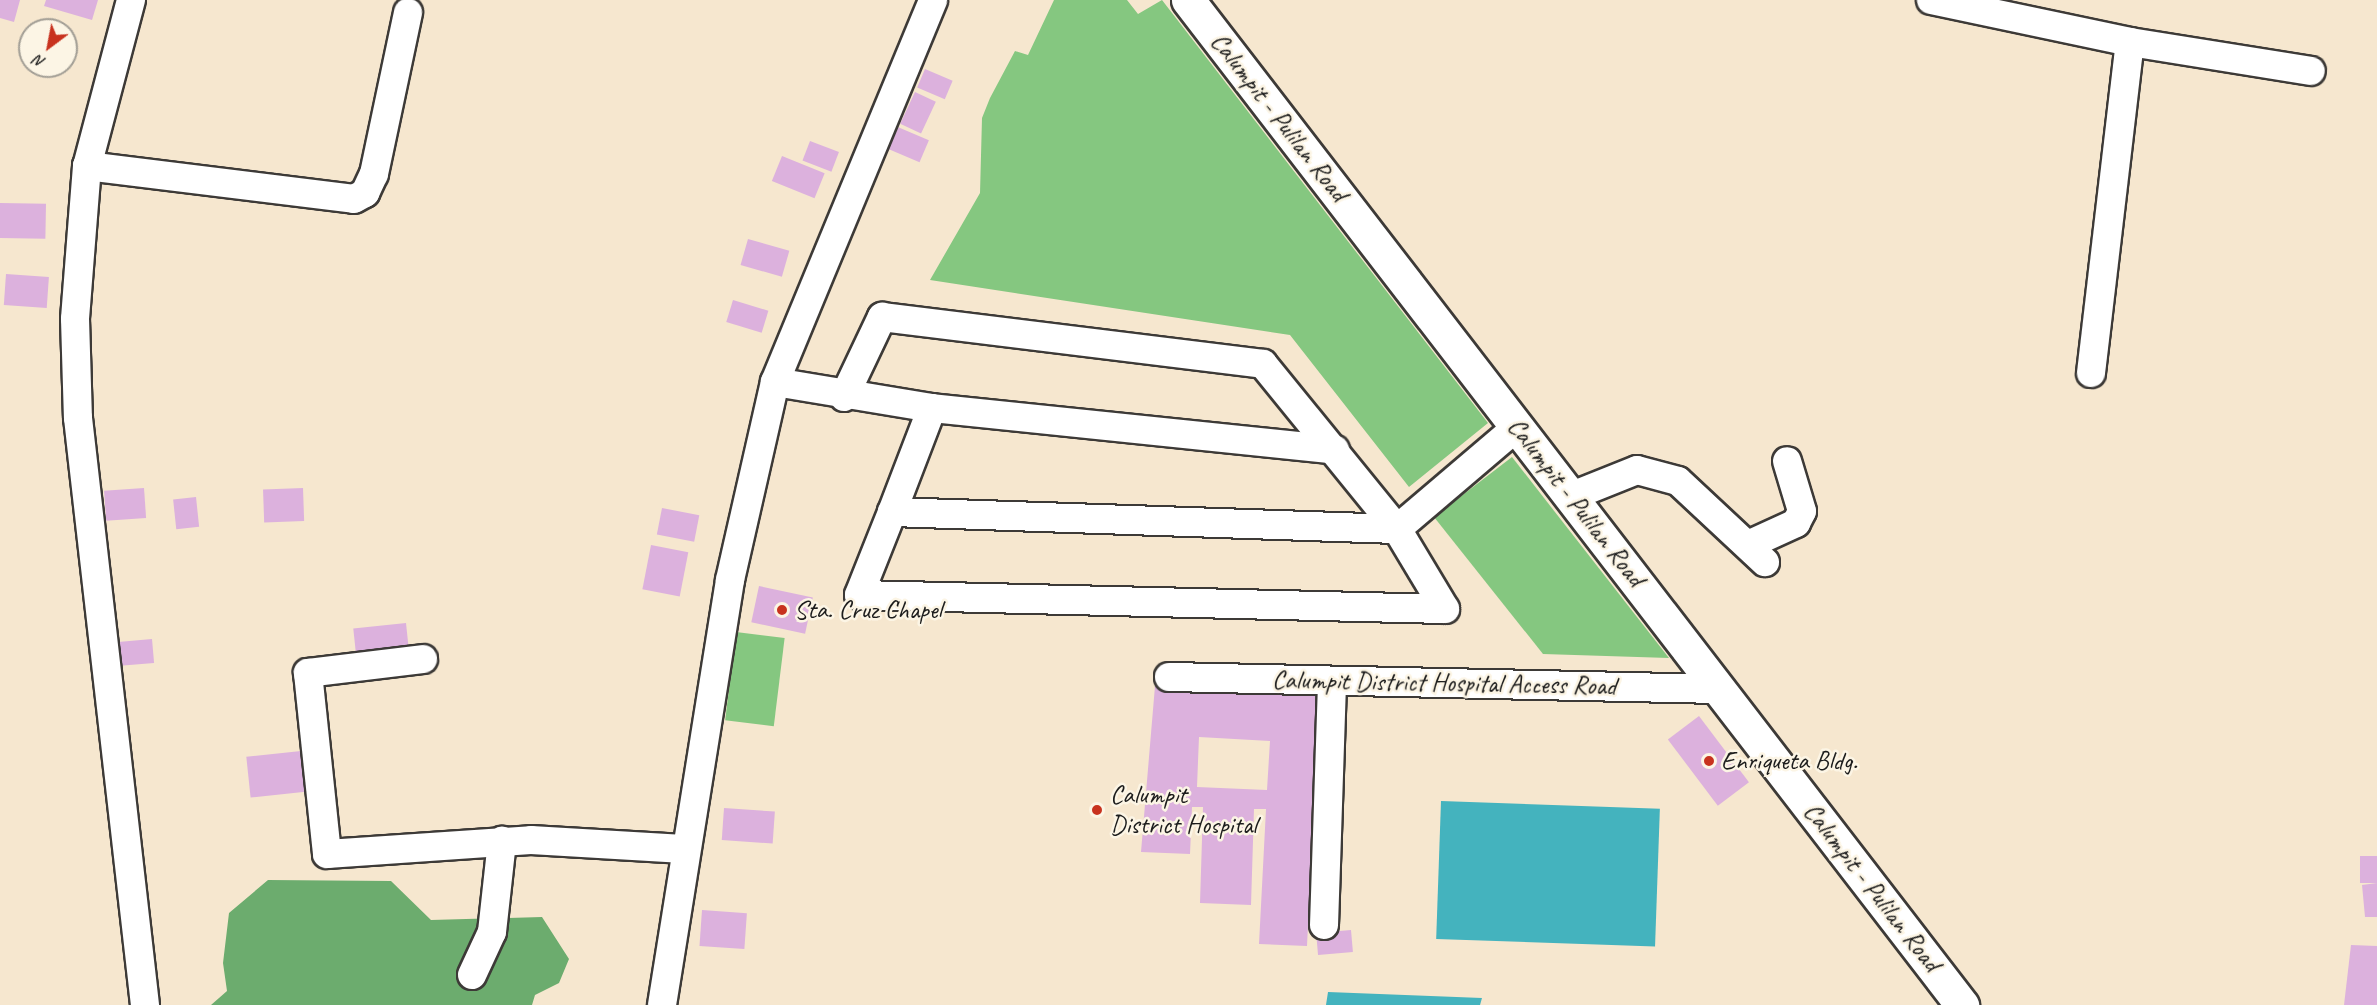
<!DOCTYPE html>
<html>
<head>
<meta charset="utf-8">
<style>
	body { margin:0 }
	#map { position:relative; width:2377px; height:1005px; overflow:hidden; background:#f6e7cf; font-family:Caveat,sans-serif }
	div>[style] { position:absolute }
	.green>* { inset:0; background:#85c780; transform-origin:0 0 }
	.forest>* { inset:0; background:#6cac6e }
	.water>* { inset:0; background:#44b3be; transform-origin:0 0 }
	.building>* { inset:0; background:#dcb1dd; transform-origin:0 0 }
	.roads { filter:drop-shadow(2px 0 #3d3a37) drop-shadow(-2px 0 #3d3a37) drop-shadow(0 2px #3d3a37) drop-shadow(0 -2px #3d3a37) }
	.minor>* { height:28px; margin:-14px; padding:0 14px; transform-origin:14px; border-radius:14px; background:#fff }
	.major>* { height:33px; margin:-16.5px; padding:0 16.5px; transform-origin:16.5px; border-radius:16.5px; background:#fff }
	.dots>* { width:16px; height:16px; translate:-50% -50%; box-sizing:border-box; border:3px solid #fcf5e5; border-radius:50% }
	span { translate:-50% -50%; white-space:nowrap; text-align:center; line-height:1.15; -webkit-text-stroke:5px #fcf5e5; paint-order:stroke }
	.street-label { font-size:26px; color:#1c1c1c }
	.poi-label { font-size:26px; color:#1c1c1c }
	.left { translate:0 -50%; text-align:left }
	.north { position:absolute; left:18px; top:18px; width:60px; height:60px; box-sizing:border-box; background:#fcf5e5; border:2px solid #a29e95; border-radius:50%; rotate:212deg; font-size:16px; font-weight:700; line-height:24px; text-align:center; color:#1c1c1c }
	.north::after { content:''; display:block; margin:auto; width:21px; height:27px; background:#c8321e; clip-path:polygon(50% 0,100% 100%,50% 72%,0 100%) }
</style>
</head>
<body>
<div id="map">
	<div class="green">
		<div style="clip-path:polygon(1054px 0,1127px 0,1138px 14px,1162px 0,1488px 423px,1409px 487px,1290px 335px,930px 280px,980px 193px,982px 118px,990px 98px,1015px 51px,1028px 55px)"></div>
		<div style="clip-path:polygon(1512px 457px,1669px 658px,1543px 654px,1434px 517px)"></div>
		<div style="left:736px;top:632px;width:49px;height:89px;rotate:7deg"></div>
	</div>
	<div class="forest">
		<div style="clip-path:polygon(268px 880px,391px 881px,431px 920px,542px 917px,569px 959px,559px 983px,535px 995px,532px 1005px,211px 1005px,227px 991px,223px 963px,229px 913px)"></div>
	</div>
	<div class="water">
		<div style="left:1441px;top:801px;width:219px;height:138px;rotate:2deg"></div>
		<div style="clip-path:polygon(1328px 992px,1482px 998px,1480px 1005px,1326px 1005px)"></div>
	</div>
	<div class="building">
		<div style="clip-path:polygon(0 0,20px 0,14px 22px,0 18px)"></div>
		<div style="clip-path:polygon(46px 0,98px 0,92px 20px,44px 6px)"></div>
		<div style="left:925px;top:69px;width:30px;height:20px;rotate:23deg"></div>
		<div style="left:915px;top:92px;width:23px;height:35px;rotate:25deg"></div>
		<div style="left:893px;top:125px;width:39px;height:24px;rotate:23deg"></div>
		<div style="left:810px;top:141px;width:31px;height:21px;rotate:21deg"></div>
		<div style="left:782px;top:156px;width:46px;height:27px;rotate:22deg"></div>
		<div style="left:0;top:203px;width:46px;height:35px;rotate:1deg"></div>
		<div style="left:748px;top:239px;width:43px;height:27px;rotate:16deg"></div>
		<div style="left:6px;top:274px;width:43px;height:31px;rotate:4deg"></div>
		<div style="left:733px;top:300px;width:37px;height:23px;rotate:17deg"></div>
		<div style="left:144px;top:488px;width:30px;height:40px;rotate:86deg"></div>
		<div style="left:303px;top:488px;width:33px;height:40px;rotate:88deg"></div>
		<div style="left:196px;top:497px;width:30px;height:23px;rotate:84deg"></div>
		<div style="left:662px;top:508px;width:38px;height:27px;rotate:11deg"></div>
		<div style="left:651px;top:545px;width:38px;height:45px;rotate:11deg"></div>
		<div style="left:759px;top:586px;width:55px;height:37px;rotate:12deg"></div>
		<div style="left:406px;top:623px;width:29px;height:53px;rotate:84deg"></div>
		<div style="left:152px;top:639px;width:24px;height:34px;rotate:85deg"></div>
		<div style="clip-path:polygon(evenodd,1155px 686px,1319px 695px,1307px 946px,1259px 944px,1266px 809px,1254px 809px,1251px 905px,1200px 903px,1203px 807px,1192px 807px,1190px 854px,1141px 852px,1155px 686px,1199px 737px,1270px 741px,1267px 790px,1197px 787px,1199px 737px)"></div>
		<div style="left:1699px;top:716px;width:83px;height:39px;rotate:53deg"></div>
		<div style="left:301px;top:751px;width:41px;height:55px;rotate:84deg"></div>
		<div style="left:724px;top:808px;width:51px;height:32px;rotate:4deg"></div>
		<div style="left:2377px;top:856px;width:27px;height:17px;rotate:90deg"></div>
		<div style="clip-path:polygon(2377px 883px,2377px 917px,2365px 917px,2362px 885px)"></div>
		<div style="left:702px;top:910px;width:45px;height:36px;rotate:4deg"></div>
		<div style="left:1351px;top:930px;width:22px;height:35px;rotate:85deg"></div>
		<div style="clip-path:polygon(2351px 945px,2377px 946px,2377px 1005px,2344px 1005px)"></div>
	</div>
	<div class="roads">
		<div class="minor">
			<div style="left:131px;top:0;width:172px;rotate:104.8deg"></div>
			<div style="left:87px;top:166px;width:153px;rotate:94.5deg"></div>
			<div style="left:75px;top:319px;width:99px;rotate:88.3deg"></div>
			<div style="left:78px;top:418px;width:591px;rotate:83.49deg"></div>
			<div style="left:1931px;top:0;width:203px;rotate:11.9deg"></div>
			<div style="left:2130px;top:42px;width:183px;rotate:9.1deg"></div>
			<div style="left:87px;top:166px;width:269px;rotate:7deg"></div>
			<div style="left:354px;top:199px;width:13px;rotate:-29deg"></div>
			<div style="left:365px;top:193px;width:21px;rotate:-65deg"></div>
			<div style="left:374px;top:174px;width:165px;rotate:-78.1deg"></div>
			<div style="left:2091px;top:373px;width:333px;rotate:-83.3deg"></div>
			<div style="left:775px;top:382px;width:159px;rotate:9.4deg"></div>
			<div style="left:932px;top:408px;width:405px;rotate:5.9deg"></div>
			<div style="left:844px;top:397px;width:89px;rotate:-64.6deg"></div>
			<div style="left:882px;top:317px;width:384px;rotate:7deg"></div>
			<div style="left:1263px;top:364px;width:213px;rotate:50.9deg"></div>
			<div style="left:1397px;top:529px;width:93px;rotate:59deg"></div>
			<div style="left:1445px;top:609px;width:586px;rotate:-178.63deg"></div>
			<div style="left:859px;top:595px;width:89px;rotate:-68.3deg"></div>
			<div style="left:932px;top:408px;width:111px;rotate:111deg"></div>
			<div style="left:892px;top:512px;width:505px;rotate:1.93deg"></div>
			<div style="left:1397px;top:529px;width:159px;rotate:-40.4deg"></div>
			<div style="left:1572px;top:496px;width:70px;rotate:-21.8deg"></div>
			<div style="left:1637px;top:470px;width:42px;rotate:15deg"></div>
			<div style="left:1678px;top:481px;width:119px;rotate:43deg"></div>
			<div style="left:1748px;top:545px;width:53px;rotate:-24.6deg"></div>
			<div style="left:1796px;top:523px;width:13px;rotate:-63deg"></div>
			<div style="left:1802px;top:511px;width:52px;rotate:-106.7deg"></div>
			<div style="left:423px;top:659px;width:116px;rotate:173.1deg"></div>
			<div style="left:308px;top:673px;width:182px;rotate:84deg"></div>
			<div style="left:327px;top:854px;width:204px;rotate:-3.9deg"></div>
			<div style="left:531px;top:840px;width:153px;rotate:3.4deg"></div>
			<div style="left:1169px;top:677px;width:551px;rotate:1.25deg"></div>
			<div style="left:1324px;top:925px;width:244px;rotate:-88.1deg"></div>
			<div style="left:472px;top:975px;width:47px;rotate:-65.1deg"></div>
			<div style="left:492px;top:932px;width:92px;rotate:-83.7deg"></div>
			<div style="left:662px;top:1005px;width:430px;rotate:-80.9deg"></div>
			<div style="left:730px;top:580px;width:203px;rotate:-77.2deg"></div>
			<div style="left:775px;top:382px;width:413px;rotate:-67.5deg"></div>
		</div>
		<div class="major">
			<div style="left:1188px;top:0;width:1269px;rotate:52.4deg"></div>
		</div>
	</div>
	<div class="dots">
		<div style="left:782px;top:610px;background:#c8321e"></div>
		<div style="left:1709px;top:761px;background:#c8321e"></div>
		<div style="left:1097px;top:810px;background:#c8321e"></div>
	</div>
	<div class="street-label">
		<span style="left:1279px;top:117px;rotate:52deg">Calumpit - Pulilan Road</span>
		<span style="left:1576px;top:502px;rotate:52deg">Calumpit - Pulilan Road</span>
		<span style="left:1444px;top:683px;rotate:1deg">Calumpit District Hospital Access Road</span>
		<span style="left:1872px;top:887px;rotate:52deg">Calumpit - Pulilan Road</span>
	</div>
	<div class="poi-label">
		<span class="left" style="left:794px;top:610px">Sta. Cruz Chapel</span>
		<span class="left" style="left:1721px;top:761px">Enriqueta Bldg.</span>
		<span class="left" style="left:1110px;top:810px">Calumpit<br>District Hospital</span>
	</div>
	<div class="north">N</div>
</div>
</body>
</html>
